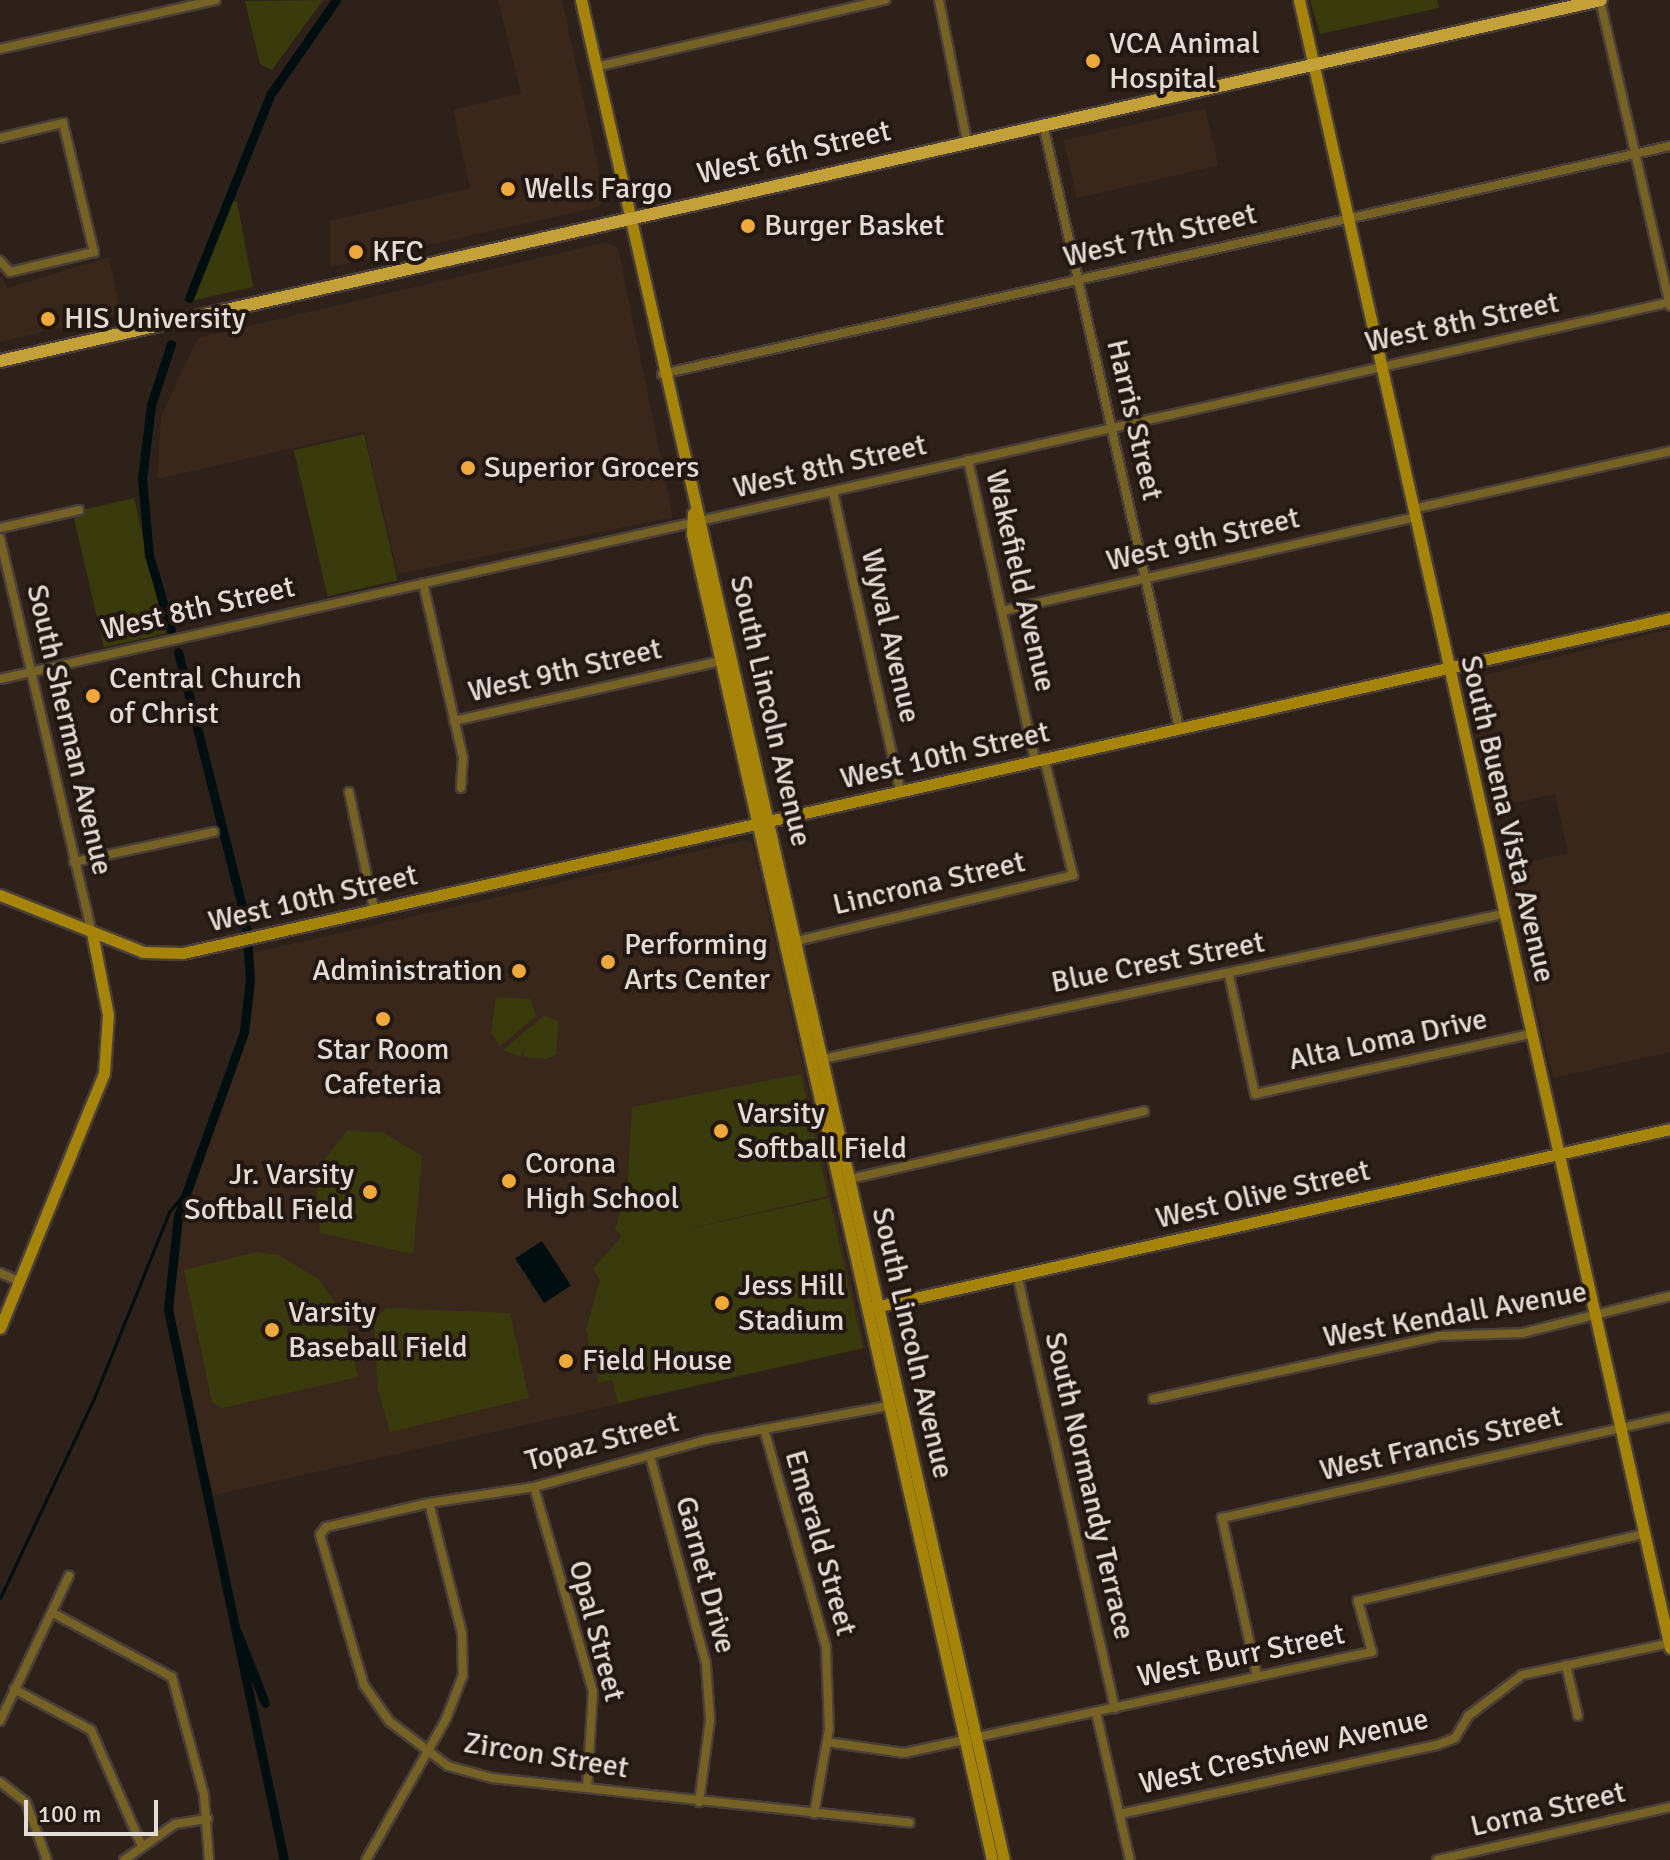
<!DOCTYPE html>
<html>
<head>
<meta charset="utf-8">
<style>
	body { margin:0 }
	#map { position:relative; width:1670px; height:1860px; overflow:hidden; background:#2d211a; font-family:Signika,sans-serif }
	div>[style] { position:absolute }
	.built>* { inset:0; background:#39271c; transform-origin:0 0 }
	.green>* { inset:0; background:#3a3b0d; transform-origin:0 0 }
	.water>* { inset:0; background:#000e0f; transform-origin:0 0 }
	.stream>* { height:3px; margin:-1.5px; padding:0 1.5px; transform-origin:1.5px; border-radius:1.5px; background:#000e0f }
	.canal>* { height:9px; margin:-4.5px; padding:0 4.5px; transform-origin:4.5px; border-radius:4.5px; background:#000e0f }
	.roads { filter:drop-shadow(2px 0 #4a3f38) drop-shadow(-2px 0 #4a3f38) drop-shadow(0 2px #4a3f38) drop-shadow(0 -2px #4a3f38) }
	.street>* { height:8px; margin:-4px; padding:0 4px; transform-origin:4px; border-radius:4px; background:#776225 }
	.secondary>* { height:11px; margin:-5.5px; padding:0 5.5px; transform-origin:5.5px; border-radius:5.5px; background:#a68409 }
	.primary>* { height:12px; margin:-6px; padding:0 6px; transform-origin:6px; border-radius:6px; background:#c4a138 }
	.dots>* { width:22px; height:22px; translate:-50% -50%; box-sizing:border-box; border:4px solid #231811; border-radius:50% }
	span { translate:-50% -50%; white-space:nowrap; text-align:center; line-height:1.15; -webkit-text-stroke:8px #231811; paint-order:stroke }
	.poi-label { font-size:30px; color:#e3dbd6 }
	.left { translate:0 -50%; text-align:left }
	.right { translate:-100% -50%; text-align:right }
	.street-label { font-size:30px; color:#e3dbd6 }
	.scale { position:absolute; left:24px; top:1800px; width:134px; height:36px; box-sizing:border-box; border:4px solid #e3dbd6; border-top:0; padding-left:10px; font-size:24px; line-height:28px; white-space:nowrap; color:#e3dbd6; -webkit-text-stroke:6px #231811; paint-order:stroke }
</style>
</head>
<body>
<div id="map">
	<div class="built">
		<div style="clip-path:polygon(498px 0,562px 0,605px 198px,599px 207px,330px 267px,330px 221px,470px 188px,453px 110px,521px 93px)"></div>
		<div style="left:1205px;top:108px;width:59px;height:145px;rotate:77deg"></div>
		<div style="clip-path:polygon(607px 242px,618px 248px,673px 517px,398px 574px,364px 432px,157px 479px,161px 416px,198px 338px)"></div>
		<div style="clip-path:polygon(109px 257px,121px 314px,0 342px,0 275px,7px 288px)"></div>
		<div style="clip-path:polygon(1670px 629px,1670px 1052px,1553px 1078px,1504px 868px,1568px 853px,1555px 794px,1491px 808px,1464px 680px)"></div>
		<div style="clip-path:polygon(746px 840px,753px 844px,866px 1348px,214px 1495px,176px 1358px,172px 1274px,185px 1197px,248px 1029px,253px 953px)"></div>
	</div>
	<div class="green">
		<div style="clip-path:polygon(323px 0,272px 70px,260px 64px,245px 1px)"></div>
		<div style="clip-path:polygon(1310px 0,1437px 0,1439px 8px,1320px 34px)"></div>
		<div style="clip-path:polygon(229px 201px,237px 202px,253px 287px,190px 301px)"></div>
		<div style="left:364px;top:434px;width:150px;height:72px;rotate:77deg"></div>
		<div style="left:134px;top:498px;width:139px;height:63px;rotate:77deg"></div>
		<div style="clip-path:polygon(496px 997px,530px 999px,536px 1016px,500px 1046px,491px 1033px)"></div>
		<div style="clip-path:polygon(545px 1015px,559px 1022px,556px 1054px,546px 1059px,524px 1057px,523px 1047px,521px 1057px,503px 1050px)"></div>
		<div style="clip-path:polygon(801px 1074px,828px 1196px,661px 1235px,829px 1198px,863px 1348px,618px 1403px,612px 1380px,598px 1383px,586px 1329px,600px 1280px,593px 1269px,622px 1236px,615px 1229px,627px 1193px,632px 1107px)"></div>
		<div style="clip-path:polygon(348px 1130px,384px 1133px,422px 1156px,413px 1254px,320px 1233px,315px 1171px)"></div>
		<div style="clip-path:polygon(256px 1252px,279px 1255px,318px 1279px,344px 1315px,358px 1377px,222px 1408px,212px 1402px,184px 1270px)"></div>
		<div style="clip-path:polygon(386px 1308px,510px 1313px,529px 1398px,390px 1432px,378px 1390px,374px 1320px)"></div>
	</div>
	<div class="water">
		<div style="left:542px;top:1241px;width:53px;height:32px;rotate:57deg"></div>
	</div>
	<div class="stream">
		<div style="left:0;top:1598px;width:221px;rotate:-64.8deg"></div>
		<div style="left:94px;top:1398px;width:201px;rotate:-68deg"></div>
		<div style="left:169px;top:1212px;width:26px;rotate:-51deg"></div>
	</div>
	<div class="canal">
		<div style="left:189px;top:298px;width:219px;rotate:-68.2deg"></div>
		<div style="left:270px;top:95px;width:116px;rotate:-55.2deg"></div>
		<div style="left:171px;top:344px;width:64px;rotate:108.2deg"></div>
		<div style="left:151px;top:405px;width:74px;rotate:97deg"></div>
		<div style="left:142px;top:478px;width:77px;rotate:84.8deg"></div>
		<div style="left:149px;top:555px;width:78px;rotate:73.7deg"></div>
		<div style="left:178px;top:652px;width:278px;rotate:75.9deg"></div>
		<div style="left:246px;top:922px;width:58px;rotate:86.1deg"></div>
		<div style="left:250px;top:980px;width:52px;rotate:96.6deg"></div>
		<div style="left:244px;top:1032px;width:195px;rotate:109.7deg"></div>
		<div style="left:178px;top:1216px;width:94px;rotate:96.1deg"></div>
		<div style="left:168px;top:1309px;width:563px;rotate:78.11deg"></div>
		<div style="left:237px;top:1632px;width:76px;rotate:68.5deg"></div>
	</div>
	<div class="roads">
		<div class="street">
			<div style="left:939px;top:0;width:144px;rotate:78.8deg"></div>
			<div style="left:1600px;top:0;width:314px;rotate:77.1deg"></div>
			<div style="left:0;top:49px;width:221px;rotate:-12.8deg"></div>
			<div style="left:596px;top:67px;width:297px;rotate:-13.1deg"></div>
			<div style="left:1043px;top:124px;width:619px;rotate:77.31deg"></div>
			<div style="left:0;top:138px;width:65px;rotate:-13.4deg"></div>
			<div style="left:63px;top:123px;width:133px;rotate:76.5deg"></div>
			<div style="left:94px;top:252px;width:86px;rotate:166.6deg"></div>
			<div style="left:10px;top:272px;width:15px;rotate:-132deg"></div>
			<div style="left:662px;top:374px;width:1033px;rotate:-12.75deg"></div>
			<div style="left:968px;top:460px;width:307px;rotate:77.4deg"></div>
			<div style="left:833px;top:492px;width:305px;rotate:77.3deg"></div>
			<div style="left:1413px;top:509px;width:263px;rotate:-12.7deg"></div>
			<div style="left:0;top:528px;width:81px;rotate:-12.8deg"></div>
			<div style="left:0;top:538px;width:406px;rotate:76.9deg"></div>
			<div style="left:423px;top:583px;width:180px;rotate:77.1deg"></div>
			<div style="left:463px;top:758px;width:30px;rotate:94deg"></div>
			<div style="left:1002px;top:611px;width:424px;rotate:-12.8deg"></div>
			<div style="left:0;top:679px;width:1712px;rotate:-12.72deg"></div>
			<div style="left:454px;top:721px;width:277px;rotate:-12.7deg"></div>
			<div style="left:349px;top:792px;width:120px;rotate:77.9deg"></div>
			<div style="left:74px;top:862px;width:143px;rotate:-12.1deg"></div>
			<div style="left:797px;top:941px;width:284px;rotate:-13.4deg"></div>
			<div style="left:1073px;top:875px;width:121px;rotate:-103.9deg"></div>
			<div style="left:1229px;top:975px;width:122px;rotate:77.7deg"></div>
			<div style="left:1255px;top:1094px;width:281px;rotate:-12.3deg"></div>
			<div style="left:823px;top:1059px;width:695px;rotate:-12.04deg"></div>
			<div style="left:846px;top:1180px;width:306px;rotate:-13deg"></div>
			<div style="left:0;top:1273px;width:21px;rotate:23deg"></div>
			<div style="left:1017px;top:1274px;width:445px;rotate:77.3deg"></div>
			<div style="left:1153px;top:1399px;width:293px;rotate:-12.4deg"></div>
			<div style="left:1439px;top:1336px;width:84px;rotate:-2deg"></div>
			<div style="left:1523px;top:1333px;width:152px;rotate:-14.1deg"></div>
			<div style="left:893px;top:1405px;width:190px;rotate:169.4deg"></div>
			<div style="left:706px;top:1440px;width:178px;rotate:164.7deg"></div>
			<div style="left:534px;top:1487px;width:106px;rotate:171.3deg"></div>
			<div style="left:429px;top:1503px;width:106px;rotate:166.9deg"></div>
			<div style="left:326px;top:1527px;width:10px;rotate:127deg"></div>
			<div style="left:320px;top:1535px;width:156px;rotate:73.7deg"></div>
			<div style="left:364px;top:1685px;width:44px;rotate:55.2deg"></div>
			<div style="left:389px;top:1721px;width:74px;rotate:37.3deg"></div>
			<div style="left:448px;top:1766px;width:46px;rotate:15.3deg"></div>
			<div style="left:492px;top:1778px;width:420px;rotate:6.1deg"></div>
			<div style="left:764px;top:1429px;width:227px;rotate:74.1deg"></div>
			<div style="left:826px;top:1647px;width:82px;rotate:87.9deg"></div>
			<div style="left:829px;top:1729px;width:86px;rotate:100deg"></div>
			<div style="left:650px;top:1456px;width:215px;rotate:74.9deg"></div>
			<div style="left:706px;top:1664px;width:56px;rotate:85.9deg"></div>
			<div style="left:710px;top:1720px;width:83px;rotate:97.6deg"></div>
			<div style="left:534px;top:1487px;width:212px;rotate:73.9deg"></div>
			<div style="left:593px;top:1691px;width:97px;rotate:93.5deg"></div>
			<div style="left:53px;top:1613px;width:135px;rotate:28.3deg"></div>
			<div style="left:172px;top:1677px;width:122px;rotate:74.8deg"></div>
			<div style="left:204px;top:1795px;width:65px;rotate:85.6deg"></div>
			<div style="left:1566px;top:1665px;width:52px;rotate:76.8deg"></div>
			<div style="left:1257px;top:1676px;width:162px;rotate:-102.5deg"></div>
			<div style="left:1222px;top:1518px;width:459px;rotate:-12.7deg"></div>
			<div style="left:14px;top:1689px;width:87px;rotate:28deg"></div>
			<div style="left:91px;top:1730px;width:127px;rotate:66.3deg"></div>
			<div style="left:1096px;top:1712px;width:152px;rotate:77.1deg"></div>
			<div style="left:0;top:1721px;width:161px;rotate:-64.6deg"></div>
			<div style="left:827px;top:1742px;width:78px;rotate:8.1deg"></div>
			<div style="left:904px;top:1753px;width:479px;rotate:-12.2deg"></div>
			<div style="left:1372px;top:1652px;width:53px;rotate:-105.4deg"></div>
			<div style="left:1358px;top:1601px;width:294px;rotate:-13.2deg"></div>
			<div style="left:0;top:1782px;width:33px;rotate:38deg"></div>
			<div style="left:26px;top:1802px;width:62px;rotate:70.1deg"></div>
			<div style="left:1120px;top:1814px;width:324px;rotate:-12.3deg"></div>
			<div style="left:1437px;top:1745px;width:19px;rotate:-21deg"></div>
			<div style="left:1455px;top:1738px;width:26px;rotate:-59deg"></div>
			<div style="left:1468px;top:1716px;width:68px;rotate:-37.2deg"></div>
			<div style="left:1522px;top:1675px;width:151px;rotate:-12.2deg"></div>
			<div style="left:124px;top:1860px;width:62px;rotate:-35.2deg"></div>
			<div style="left:175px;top:1824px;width:33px;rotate:-9deg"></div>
			<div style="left:366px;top:1860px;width:162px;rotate:-60.4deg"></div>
			<div style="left:446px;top:1719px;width:47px;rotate:-68.9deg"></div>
			<div style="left:463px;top:1675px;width:42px;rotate:-91.4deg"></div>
			<div style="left:462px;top:1633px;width:134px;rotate:-104.2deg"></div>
			<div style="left:1437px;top:1860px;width:239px;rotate:-12.8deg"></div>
		</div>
		<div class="secondary">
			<div style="left:581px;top:0;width:1907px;rotate:77.19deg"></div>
			<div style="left:1299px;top:0;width:1689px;rotate:77.31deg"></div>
			<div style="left:693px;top:513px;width:21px;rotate:93deg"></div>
			<div style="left:692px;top:534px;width:1360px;rotate:77.25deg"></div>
			<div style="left:0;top:895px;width:154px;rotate:21.7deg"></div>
			<div style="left:143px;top:952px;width:40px;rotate:1.4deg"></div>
			<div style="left:183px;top:953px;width:1524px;rotate:-12.7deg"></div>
			<div style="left:875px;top:1307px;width:815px;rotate:-12.62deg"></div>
			<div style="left:0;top:1328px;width:275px;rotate:-67.8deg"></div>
			<div style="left:104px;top:1073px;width:58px;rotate:-86.1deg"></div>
			<div style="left:108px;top:1015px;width:84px;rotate:-101deg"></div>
		</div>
		<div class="primary">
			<div style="left:0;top:361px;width:1641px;rotate:-12.71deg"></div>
		</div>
	</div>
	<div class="dots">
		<div style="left:1093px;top:61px;background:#eea83c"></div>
		<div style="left:508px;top:189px;background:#eea83c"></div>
		<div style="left:748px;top:226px;background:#eea83c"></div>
		<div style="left:356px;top:252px;background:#eea83c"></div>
		<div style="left:48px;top:319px;background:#eea83c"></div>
		<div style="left:468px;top:468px;background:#eea83c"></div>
		<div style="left:93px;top:696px;background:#eea83c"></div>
		<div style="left:608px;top:962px;background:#eea83c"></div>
		<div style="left:519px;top:971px;background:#eea83c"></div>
		<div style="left:383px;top:1019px;background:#eea83c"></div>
		<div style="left:721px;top:1131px;background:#eea83c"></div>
		<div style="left:509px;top:1181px;background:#eea83c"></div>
		<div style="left:370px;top:1192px;background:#eea83c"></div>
		<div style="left:722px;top:1303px;background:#eea83c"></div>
		<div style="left:272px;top:1330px;background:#eea83c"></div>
		<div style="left:566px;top:1361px;background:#eea83c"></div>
	</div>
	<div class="poi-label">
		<span class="left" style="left:1109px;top:61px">VCA Animal<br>Hospital</span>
		<span class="left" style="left:524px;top:189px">Wells Fargo</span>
		<span class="left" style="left:764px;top:226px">Burger Basket</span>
		<span class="left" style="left:372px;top:252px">KFC</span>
		<span class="left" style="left:64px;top:319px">HIS University</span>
		<span class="left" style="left:484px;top:468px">Superior Grocers</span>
		<span class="left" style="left:109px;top:696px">Central Church<br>of Christ</span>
		<span class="left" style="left:624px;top:962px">Performing<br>Arts Center</span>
		<span class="right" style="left:503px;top:971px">Administration</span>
		<span style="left:383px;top:1067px">Star Room<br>Cafeteria</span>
		<span class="left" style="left:737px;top:1131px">Varsity<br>Softball Field</span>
		<span class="left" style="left:525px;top:1181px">Corona<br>High School</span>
		<span class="right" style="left:354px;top:1192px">Jr. Varsity<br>Softball Field</span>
		<span class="left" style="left:738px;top:1303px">Jess Hill<br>Stadium</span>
		<span class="left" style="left:288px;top:1330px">Varsity<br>Baseball Field</span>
		<span class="left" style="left:582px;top:1361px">Field House</span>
	</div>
	<div class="street-label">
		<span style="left:794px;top:153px;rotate:-13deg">West 6th Street</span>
		<span style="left:1160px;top:236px;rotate:-13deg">West 7th Street</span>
		<span style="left:1462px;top:323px;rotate:-12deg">West 8th Street</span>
		<span style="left:1134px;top:420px;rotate:77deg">Harris Street</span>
		<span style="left:830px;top:467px;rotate:-13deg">West 8th Street</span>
		<span style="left:1203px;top:540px;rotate:-13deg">West 9th Street</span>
		<span style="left:1020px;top:581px;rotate:77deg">Wakefield Avenue</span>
		<span style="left:198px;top:609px;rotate:-13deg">West 8th Street</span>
		<span style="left:890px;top:636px;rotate:77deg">Wyval Avenue</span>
		<span style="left:565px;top:671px;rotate:-13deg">West 9th Street</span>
		<span style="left:770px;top:711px;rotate:77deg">South Lincoln Avenue</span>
		<span style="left:69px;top:730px;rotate:77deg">South Sherman Avenue</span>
		<span style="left:945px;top:756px;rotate:-13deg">West 10th Street</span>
		<span style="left:1507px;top:819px;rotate:77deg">South Buena Vista Avenue</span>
		<span style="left:929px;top:884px;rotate:-13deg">Lincrona Street</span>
		<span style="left:313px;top:899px;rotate:-13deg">West 10th Street</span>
		<span style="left:1158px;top:963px;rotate:-11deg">Blue Crest Street</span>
		<span style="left:1388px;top:1040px;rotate:-12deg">Alta Loma Drive</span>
		<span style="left:1263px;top:1195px;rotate:-13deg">West Olive Street</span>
		<span style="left:1455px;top:1315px;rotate:-10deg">West Kendall Avenue</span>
		<span style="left:912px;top:1343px;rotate:77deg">South Lincoln Avenue</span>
		<span style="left:602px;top:1442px;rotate:-15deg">Topaz Street</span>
		<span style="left:1441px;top:1444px;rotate:-13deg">West Francis Street</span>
		<span style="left:1089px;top:1486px;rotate:77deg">South Normandy Terrace</span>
		<span style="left:820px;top:1543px;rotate:74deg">Emerald Street</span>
		<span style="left:705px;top:1575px;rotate:75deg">Garnet Drive</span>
		<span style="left:596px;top:1631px;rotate:75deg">Opal Street</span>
		<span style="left:1241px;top:1656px;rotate:-12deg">West Burr Street</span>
		<span style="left:1284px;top:1752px;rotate:-13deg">West Crestview Avenue</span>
		<span style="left:546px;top:1756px;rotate:9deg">Zircon Street</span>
		<span style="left:1548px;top:1810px;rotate:-13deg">Lorna Street</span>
	</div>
	<div class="scale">100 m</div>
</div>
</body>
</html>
